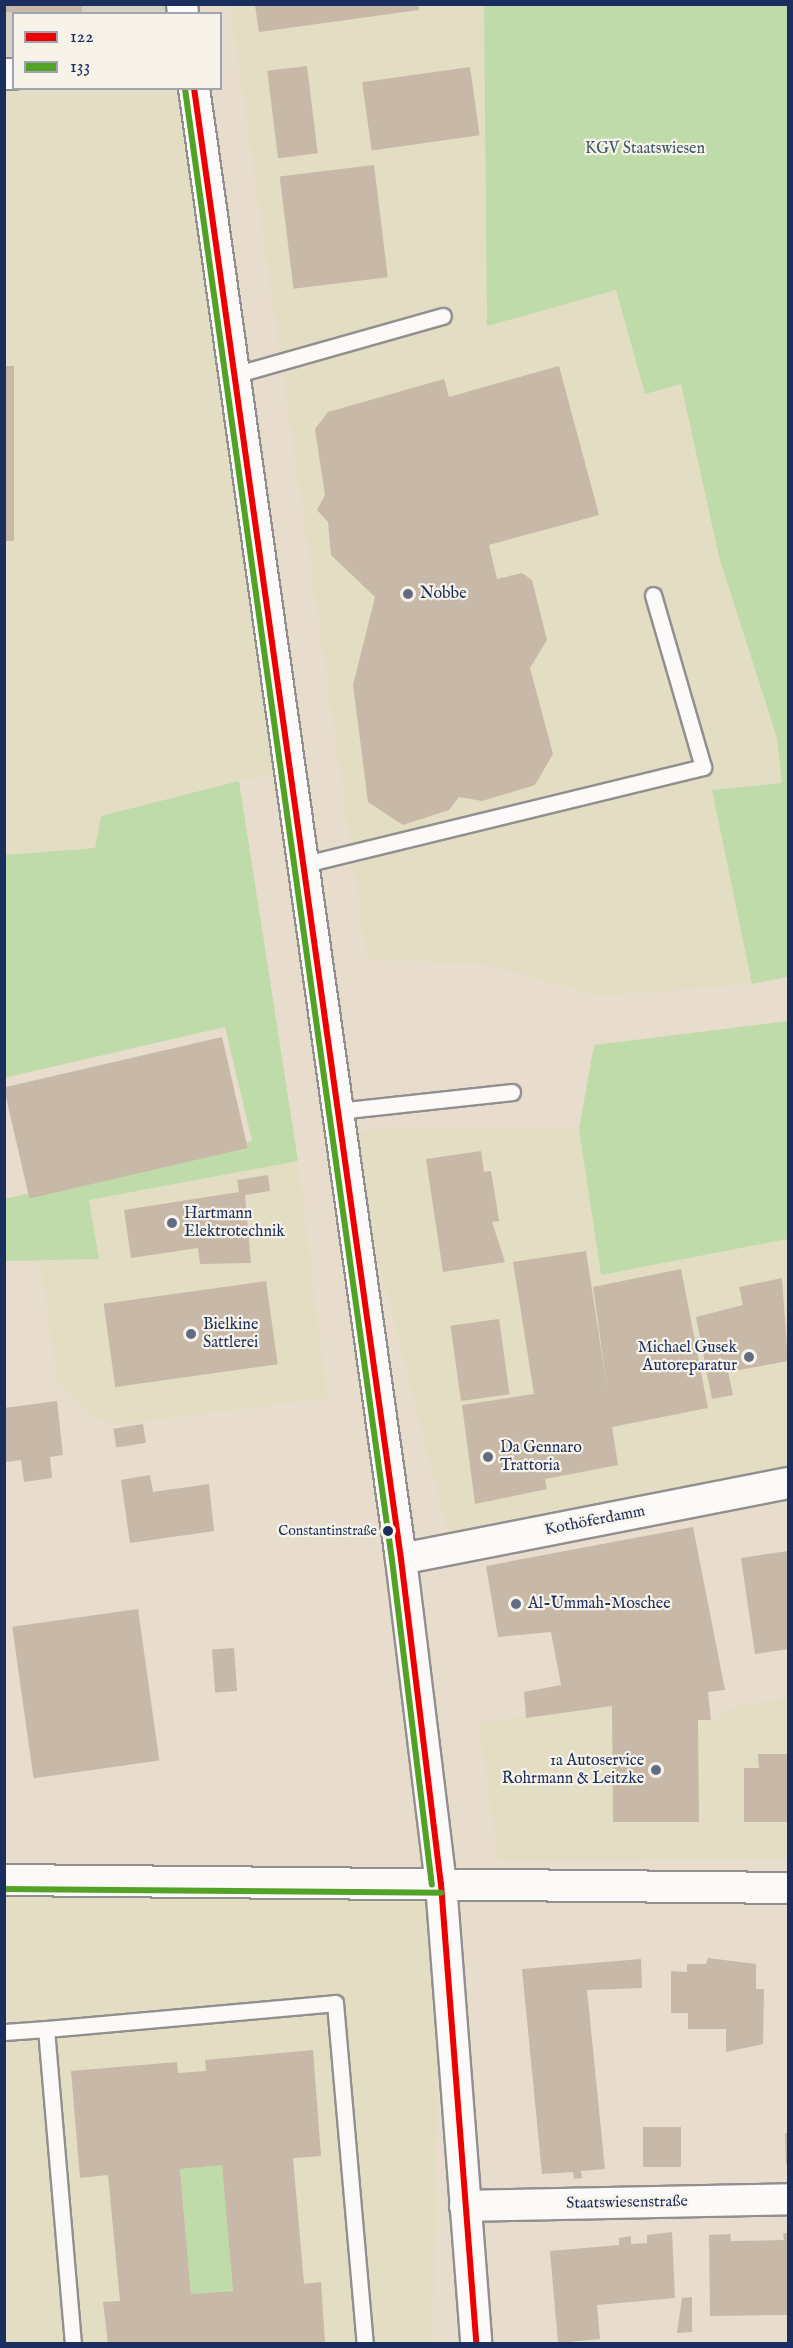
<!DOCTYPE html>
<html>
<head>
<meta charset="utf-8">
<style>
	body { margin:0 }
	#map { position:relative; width:793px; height:2348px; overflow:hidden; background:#e8dccd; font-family:"IM FELL English",serif }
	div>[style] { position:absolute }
	.built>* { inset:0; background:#e3ddc3; transform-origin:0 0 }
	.industrial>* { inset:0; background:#d4d0c2 }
	.green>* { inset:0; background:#c0dbaa; transform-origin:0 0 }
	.building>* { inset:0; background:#c8b8a7; transform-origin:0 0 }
	.roads { filter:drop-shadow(2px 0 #928f8f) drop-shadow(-2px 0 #928f8f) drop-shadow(0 2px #928f8f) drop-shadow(0 -2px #928f8f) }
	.lane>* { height:15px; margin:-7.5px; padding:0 7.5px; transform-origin:7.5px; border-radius:7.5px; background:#fcfaf8 }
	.street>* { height:30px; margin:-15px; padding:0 15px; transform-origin:15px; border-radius:15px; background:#fcfaf8 }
	.bus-1>* { height:6px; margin:-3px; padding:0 3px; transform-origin:3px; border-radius:3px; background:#e00 }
	.bus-2>* { height:6px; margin:-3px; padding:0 3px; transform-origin:3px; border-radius:3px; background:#52a226 }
	.dots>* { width:16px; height:16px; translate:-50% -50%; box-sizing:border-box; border:3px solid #f7f3e8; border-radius:50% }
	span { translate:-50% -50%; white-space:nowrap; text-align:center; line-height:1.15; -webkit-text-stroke:4.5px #f7f3e8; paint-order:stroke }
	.bus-label { font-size:14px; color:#1b2f5e }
	.right { translate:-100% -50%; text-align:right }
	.park-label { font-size:16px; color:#3c5a6a }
	.poi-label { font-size:16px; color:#1b2f5e }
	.left { translate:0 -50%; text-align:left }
	.street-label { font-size:16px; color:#1b2f5e }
	.frame { position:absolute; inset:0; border:6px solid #1b2f5e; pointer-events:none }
	.legend { position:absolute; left:12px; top:12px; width:210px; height:78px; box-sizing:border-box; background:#f7f3e8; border:2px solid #9fa5b1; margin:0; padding:8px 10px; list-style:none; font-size:18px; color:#1b2f5e }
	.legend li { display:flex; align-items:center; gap:12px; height:30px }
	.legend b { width:30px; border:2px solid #9fa5b1 }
</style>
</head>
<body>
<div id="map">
	<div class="built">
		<div style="clip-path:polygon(230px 5px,484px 5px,487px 326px,616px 290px,645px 394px,681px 384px,719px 557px,777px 738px,782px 783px,712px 790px,752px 984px,601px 996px,487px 965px,367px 959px)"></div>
		<div style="clip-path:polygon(5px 73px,14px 88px,194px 89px,288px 774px,239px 781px,102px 816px,96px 848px,5px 855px)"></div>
		<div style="clip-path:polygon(405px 1128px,579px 1129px,601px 1275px,788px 1239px,788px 1474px,449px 1536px,345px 1132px)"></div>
		<div style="clip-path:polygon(298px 1161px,327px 1398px,113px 1425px,86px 1414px,57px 1381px,40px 1260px,99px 1259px,89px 1200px)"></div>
		<div style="clip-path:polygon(788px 1697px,788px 1860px,498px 1861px,479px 1723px,611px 1704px,613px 1717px,716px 1719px,731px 1708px)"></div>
		<div style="left:5px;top:1880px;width:436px;height:464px;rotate:1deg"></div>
	</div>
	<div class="industrial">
		<div style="clip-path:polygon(5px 5px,182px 5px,183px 13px,14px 14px,13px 73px,5px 73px)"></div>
	</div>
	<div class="green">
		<div style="clip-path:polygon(484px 5px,788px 5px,788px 977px,752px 984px,712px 790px,782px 783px,777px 738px,719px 557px,681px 384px,645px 394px,616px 290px,487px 326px)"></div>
		<div style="clip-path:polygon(239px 781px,298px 1161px,89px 1200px,99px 1259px,5px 1261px,4px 1199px,252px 1141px,225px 1027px,4px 1078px,5px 855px,95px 848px,101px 816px)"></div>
		<div style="clip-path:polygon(788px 1021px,788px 1239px,601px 1275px,579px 1129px,594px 1045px)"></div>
		<div style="left:222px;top:2165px;width:126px;height:42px;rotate:85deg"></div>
	</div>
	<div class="building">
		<div style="left:4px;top:4px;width:78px;height:8px"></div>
		<div style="clip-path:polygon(255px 5px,418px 5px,419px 10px,259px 32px)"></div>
		<div style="left:307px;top:66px;width:88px;height:40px;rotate:83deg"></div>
		<div style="left:470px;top:67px;width:69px;height:109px;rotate:82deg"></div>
		<div style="left:374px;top:165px;width:113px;height:95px;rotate:83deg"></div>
		<div style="left:4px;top:366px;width:10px;height:175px"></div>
		<div style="clip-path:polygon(559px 366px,599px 515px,489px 545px,497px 579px,522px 573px,532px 580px,547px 640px,530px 668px,553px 754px,535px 785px,482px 801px,459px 797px,449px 810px,403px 825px,368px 802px,353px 685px,375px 597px,331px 555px,328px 522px,317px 510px,325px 495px,315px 429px,328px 412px,444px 379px,449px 397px)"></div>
		<div style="left:222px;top:1037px;width:114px;height:224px;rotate:77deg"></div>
		<div style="clip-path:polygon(481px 1151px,484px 1172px,491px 1171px,499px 1221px,492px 1222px,505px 1262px,443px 1272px,426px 1159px)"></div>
		<div style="clip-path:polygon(268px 1175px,270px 1191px,245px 1195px,251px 1263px,200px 1264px,198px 1248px,131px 1258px,124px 1210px,239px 1192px,237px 1180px)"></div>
		<div style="clip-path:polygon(586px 1251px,608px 1394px,593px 1287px,681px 1269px,708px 1408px,612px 1427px,618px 1465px,545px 1479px,547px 1489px,475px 1504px,462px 1405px,534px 1394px,513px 1262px)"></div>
		<div style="clip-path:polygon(782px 1278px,788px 1361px,728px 1372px,733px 1395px,712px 1399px,696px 1317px,743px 1305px,739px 1287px)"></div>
		<div style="left:266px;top:1281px;width:84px;height:164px;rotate:82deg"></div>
		<div style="left:499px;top:1319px;width:76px;height:49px;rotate:82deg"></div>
		<div style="clip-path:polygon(57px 1401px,63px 1455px,50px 1457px,52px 1478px,24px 1482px,21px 1460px,6px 1462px,4px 1408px)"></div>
		<div style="left:143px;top:1424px;width:19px;height:30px;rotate:81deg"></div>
		<div style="clip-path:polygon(150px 1475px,153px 1492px,209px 1484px,214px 1531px,130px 1543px,121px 1480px)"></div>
		<div style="clip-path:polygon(693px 1527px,725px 1690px,708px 1692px,711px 1720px,698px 1720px,699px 1822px,613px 1822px,612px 1706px,526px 1718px,524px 1692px,561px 1685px,551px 1632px,498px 1637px,486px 1566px)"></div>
		<div style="clip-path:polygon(788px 1551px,788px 1649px,755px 1654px,741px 1558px)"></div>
		<div style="left:138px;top:1609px;width:153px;height:127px;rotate:82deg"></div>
		<div style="left:234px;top:1648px;width:43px;height:22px;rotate:86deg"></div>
		<div style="clip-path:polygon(758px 1754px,788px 1754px,788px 1822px,744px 1822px,744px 1768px,759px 1768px)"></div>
		<div style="clip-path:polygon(708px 1958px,756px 1964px,756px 1989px,764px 1989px,763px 2044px,726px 2052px,726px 2029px,688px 2029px,688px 2013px,671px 2013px,671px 1971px,687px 1972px,687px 1964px,706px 1964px)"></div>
		<div style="clip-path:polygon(641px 1959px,642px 1988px,587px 1990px,605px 2169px,581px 2171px,582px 2178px,574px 2179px,573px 2172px,542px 2174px,522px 1969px)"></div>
		<div style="clip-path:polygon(evenodd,313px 2050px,321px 2156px,293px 2158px,304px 2284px,321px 2282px,325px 2343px,108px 2343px,103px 2302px,120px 2301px,108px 2175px,80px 2178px,71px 2071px,177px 2062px,178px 2073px,206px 2071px,205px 2060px,313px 2050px,222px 2165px,233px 2291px,191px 2294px,180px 2169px,222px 2165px)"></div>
		<div style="left:681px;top:2127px;width:40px;height:38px;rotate:90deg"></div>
		<div style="clip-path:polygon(785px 2133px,788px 2133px,788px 2164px,786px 2164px)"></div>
		<div style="clip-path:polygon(672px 2232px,675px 2298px,597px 2305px,600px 2339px,558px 2343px,550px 2251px,619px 2245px,619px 2238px,631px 2236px,631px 2244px,647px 2243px,647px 2235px)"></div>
		<div style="clip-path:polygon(783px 2233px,788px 2233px,788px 2315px,710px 2316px,709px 2235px,730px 2234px,731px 2241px,784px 2240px)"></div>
		<div style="clip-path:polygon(692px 2297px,692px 2332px,677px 2333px,682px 2298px)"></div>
	</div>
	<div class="roads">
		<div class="lane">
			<div style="left:234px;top:375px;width:217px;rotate:-15.8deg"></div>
			<div style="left:301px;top:865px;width:414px;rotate:-13.7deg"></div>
			<div style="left:703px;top:767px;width:179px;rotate:-106.2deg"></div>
			<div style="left:338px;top:1111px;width:175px;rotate:-6.2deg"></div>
			<div style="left:4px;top:2032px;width:42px;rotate:-4.1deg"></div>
			<div style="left:73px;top:2344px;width:316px;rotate:-94.9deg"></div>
			<div style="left:46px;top:2029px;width:290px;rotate:-5.1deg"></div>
			<div style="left:335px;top:2003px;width:342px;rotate:85deg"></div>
		</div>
		<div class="street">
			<div style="left:182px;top:4px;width:10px;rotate:84deg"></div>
			<div style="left:4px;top:74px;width:10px"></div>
			<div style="left:194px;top:88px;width:1485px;rotate:81.99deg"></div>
			<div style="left:401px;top:1559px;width:327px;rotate:83deg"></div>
			<div style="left:441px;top:1884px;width:461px;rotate:85.6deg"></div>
			<div style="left:401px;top:1559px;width:394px;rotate:-11.1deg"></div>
			<div style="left:4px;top:1880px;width:784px;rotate:0.58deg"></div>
			<div style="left:465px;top:2206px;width:323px;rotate:-1.2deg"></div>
		</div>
	</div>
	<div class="bus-1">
		<div style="left:194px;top:88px;width:1485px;rotate:81.99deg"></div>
		<div style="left:401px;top:1559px;width:327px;rotate:83deg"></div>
		<div style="left:441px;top:1884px;width:461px;rotate:85.6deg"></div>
	</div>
	<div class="bus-2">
		<div style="left:185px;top:89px;width:1485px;rotate:81.99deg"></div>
		<div style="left:392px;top:1560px;width:327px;rotate:83deg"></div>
		<div style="left:4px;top:1889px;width:437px;rotate:0.5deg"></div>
	</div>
	<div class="dots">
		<div style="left:408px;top:594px;background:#636c85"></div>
		<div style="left:172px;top:1223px;background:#636c85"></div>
		<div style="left:191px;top:1334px;background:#636c85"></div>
		<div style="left:749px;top:1357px;background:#636c85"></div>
		<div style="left:488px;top:1457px;background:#636c85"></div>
		<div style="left:388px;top:1531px;background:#1b2f5e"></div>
		<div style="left:516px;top:1604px;background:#636c85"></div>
		<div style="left:656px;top:1770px;background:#636c85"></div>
	</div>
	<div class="bus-label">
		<span class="right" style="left:377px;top:1531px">Constantinstraße</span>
	</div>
	<div class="park-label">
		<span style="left:645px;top:149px">KGV Staatswiesen</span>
	</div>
	<div class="poi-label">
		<span class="left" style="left:420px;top:594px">Nobbe</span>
		<span class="left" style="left:184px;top:1223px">Hartmann<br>Elektrotechnik</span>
		<span class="left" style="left:203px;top:1334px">Bielkine<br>Sattlerei</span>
		<span class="right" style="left:737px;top:1357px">Michael Gusek<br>Autoreparatur</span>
		<span class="left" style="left:500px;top:1457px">Da Gennaro<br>Trattoria</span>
		<span class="left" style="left:528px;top:1604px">Al-Ummah-Moschee</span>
		<span class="right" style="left:644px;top:1770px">1a Autoservice<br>Rohrmann &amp; Leitzke</span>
	</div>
	<div class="street-label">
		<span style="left:595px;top:1521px;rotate:-11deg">Kothöferdamm</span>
		<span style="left:627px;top:2203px;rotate:-1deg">Staatswiesenstraße</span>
	</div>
	<div class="frame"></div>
	<ul class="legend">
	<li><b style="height:8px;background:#e00"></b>122</li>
	<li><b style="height:8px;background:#52a226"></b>133</li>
	</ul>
</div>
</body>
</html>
